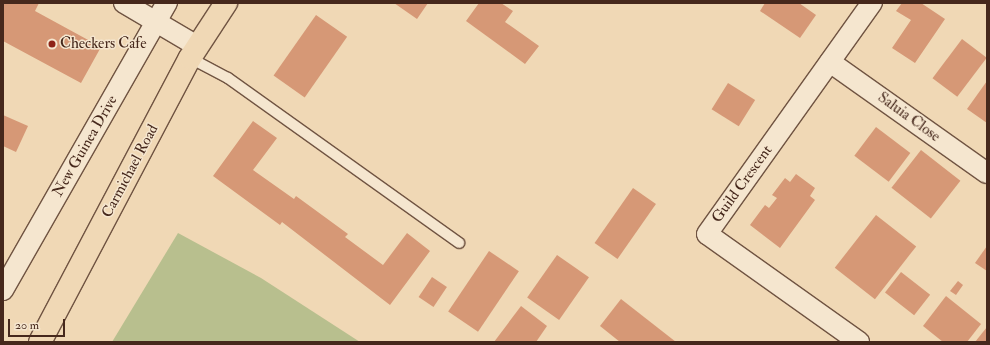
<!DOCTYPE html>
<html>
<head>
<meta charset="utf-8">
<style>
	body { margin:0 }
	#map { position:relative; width:990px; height:345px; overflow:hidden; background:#f0d8b5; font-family:"IM FELL Double Pica",serif }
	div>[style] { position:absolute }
	.green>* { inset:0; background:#b8bf8e }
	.building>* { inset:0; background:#d69876; transform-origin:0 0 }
	.roads { filter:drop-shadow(1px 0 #705442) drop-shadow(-1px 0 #705442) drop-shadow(0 1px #705442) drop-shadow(0 -1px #705442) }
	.lane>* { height:10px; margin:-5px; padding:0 5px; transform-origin:5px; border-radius:5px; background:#f5e6cf }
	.street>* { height:20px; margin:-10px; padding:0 10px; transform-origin:10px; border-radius:10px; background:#f5e6cf }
	.primary>* { height:22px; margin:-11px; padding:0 11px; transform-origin:11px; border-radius:11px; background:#f0d8b5 }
	.dots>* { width:11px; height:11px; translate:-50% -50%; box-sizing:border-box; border:2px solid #f5e6cf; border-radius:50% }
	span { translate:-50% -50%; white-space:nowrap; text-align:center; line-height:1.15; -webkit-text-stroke:3px #f5e6cf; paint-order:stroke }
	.poi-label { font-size:15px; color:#46281c }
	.left { translate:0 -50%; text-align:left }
	.street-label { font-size:15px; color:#46281c }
	.frame { position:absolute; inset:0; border:4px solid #46281c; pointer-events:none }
	.scale { position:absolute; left:8px; top:319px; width:57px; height:18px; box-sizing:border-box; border:2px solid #46281c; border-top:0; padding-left:5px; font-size:12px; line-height:14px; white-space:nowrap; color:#46281c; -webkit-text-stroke:3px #f5e6cf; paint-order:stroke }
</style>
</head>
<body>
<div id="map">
	<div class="green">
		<div style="clip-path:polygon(178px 233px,261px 278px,360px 342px,112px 342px)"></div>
	</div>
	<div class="building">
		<div style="clip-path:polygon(3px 3px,39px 3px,35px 11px,101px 47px,81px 83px,3px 41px)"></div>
		<div style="clip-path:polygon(394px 3px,428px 3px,417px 19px)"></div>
		<div style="clip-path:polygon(479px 3px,501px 3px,513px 11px,505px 22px,539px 46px,525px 64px,466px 21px)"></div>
		<div style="clip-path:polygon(765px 3px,799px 3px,816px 15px,800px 38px,760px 11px)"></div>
		<div style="clip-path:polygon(902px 3px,921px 3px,945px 19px,915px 63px,892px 48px,911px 20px,896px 11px)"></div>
		<div style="left:316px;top:15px;width:38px;height:74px;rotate:35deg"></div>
		<div style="left:962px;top:39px;width:31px;height:49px;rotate:37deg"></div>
		<div style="clip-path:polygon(987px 81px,987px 123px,967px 109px)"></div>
		<div style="left:728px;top:83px;width:32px;height:31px;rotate:32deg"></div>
		<div style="clip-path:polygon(3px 115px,28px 126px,16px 152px,3px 146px)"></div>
		<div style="clip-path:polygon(253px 121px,277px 138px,253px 170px,294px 199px,296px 196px,348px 234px,345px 237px,383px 265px,407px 233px,430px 251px,390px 305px,282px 222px,280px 225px,213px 176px)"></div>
		<div style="left:876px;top:127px;width:43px;height:36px;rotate:37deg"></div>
		<div style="left:921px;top:150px;width:50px;height:48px;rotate:38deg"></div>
		<div style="clip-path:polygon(796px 174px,815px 188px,810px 196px,815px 200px,780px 248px,750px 225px,765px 205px,769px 208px,777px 198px,772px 195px,785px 178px,790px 182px)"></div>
		<div style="left:633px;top:188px;width:28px;height:67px;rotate:35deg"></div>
		<div style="left:876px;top:215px;width:51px;height:67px;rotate:38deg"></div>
		<div style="clip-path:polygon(987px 246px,987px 271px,975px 263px)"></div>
		<div style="left:489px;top:251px;width:36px;height:73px;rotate:34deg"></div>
		<div style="left:557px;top:255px;width:39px;height:52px;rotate:35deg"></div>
		<div style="left:901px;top:272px;width:37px;height:26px;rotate:38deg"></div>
		<div style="left:432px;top:277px;width:18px;height:24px;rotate:34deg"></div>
		<div style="clip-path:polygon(958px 281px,963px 285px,956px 295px,950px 291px)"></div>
		<div style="clip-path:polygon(946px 296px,981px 324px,967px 342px,943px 342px,923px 326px)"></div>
		<div style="clip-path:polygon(621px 299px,676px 342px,620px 342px,600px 326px)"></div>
		<div style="clip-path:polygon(521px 306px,547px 326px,536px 342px,494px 342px)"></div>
		<div style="clip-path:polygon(987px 327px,987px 342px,975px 342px)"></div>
	</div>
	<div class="roads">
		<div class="lane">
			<div style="left:190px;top:58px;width:43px;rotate:27.8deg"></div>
			<div style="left:228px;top:78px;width:284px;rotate:35.5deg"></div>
		</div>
		<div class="street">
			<div style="left:124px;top:3px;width:85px;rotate:30.5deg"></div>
			<div style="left:830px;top:62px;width:192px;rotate:35.3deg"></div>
			<div style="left:3px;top:290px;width:331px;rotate:-60.3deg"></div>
			<div style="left:859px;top:342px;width:186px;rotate:-144.6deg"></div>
			<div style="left:707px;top:234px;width:284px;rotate:-54.5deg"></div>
		</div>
		<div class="primary">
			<div style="left:40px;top:342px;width:321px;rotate:-62.2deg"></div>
			<div style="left:190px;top:58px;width:66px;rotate:-56.8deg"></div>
		</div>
	</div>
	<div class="dots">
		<div style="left:52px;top:44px;background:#8f2418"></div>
	</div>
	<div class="poi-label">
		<span class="left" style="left:60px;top:44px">Checkers Cafe</span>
	</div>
	<div class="street-label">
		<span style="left:909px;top:117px;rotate:36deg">Saluia Close</span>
		<span style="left:85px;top:146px;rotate:-60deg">New Guinea Drive</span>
		<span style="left:130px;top:171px;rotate:-62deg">Carmichael Road</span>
		<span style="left:742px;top:184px;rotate:-54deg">Guild Crescent</span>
	</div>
	<div class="frame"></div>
	<div class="scale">20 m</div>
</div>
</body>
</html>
